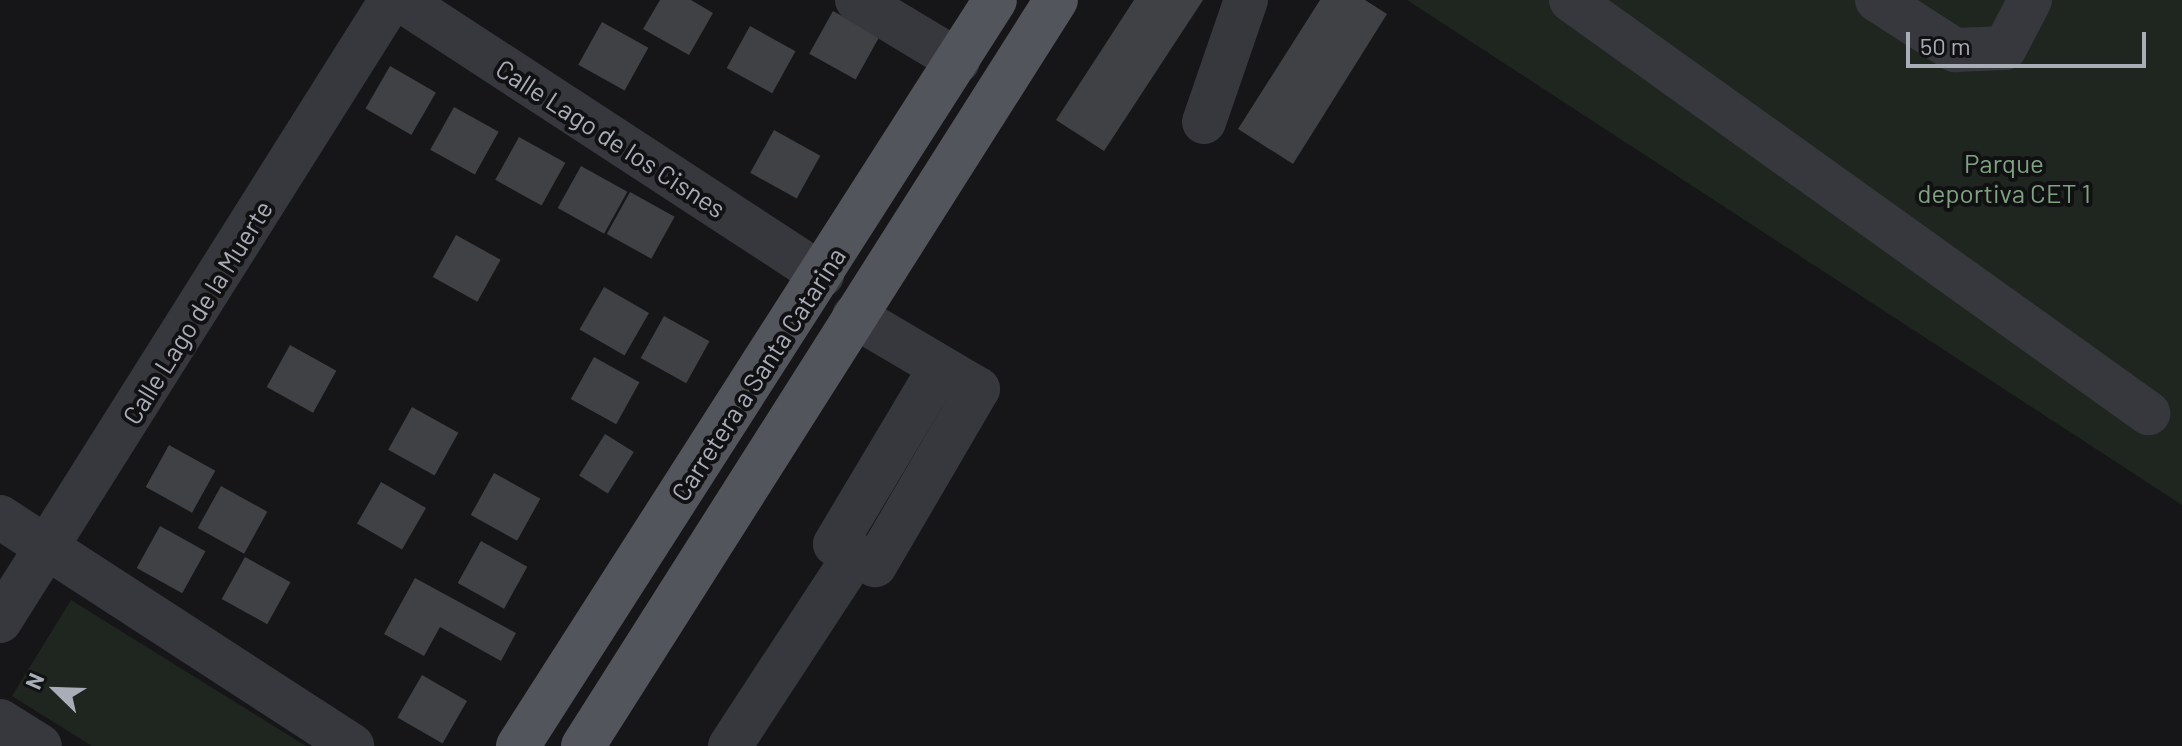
<!DOCTYPE html>
<html>
<head>
<meta charset="utf-8">
<style>
	body { margin:0 }
	#map { position:relative; width:2182px; height:746px; overflow:hidden; background:#161618; font-family:Barlow,sans-serif }
	div>[style] { position:absolute }
	.green>* { inset:0; background:#1e261f }
	.building>* { inset:0; background:#404145; transform-origin:0 0 }
	.minor>* { height:44px; margin:-22px; padding:0 22px; transform-origin:22px; border-radius:22px; background:#37383d }
	.major>* { height:44px; margin:-22px; padding:0 22px; transform-origin:22px; border-radius:22px; background:#53555c }
	span { translate:-50% -50%; white-space:nowrap; text-align:center; line-height:1.15; -webkit-text-stroke:8px #111113; paint-order:stroke }
	.street-label { font-size:26px; color:#a8adb8 }
	.park-label { font-size:26px; color:#7fa381 }
	.north { position:absolute; left:16px; top:650px; width:80px; height:80px; -webkit-text-stroke:6px #111113; paint-order:stroke; rotate:293deg; font-size:22px; font-weight:700; line-height:32px; text-align:center; color:#a8adb8 }
	.north::after { content:''; display:block; margin:auto; width:28px; height:36px; background:#a8adb8; clip-path:polygon(50% 0,100% 100%,50% 72%,0 100%) }
	.scale { position:absolute; left:1906px; top:32px; width:240px; height:36px; box-sizing:border-box; border:4px solid #a8adb8; border-top:0; padding-left:10px; font-size:24px; line-height:28px; white-space:nowrap; color:#a8adb8; -webkit-text-stroke:6px #111113; paint-order:stroke }
</style>
</head>
<body>
<div id="map">
	<div class="green">
		<div style="clip-path:polygon(1407px 0,2182px 0,2182px 505px)"></div>
		<div style="clip-path:polygon(71px 600px,306px 746px,92px 746px,12px 696px)"></div>
	</div>
	<div class="building">
		<div style="clip-path:polygon(660px 0,691px 0,713px 13px,689px 55px,643px 29px)"></div>
		<div style="clip-path:polygon(1134px 0,1203px 0,1104px 151px,1056px 120px)"></div>
		<div style="clip-path:polygon(1320px 0,1365px 0,1387px 14px,1293px 164px,1238px 129px)"></div>
		<div style="left:833px;top:11px;width:53px;height:49px;rotate:29deg"></div>
		<div style="left:602px;top:22px;width:53px;height:49px;rotate:29deg"></div>
		<div style="left:750px;top:26px;width:52px;height:48px;rotate:29deg"></div>
		<div style="left:390px;top:66px;width:53px;height:49px;rotate:30deg"></div>
		<div style="left:454px;top:107px;width:51px;height:49px;rotate:29deg"></div>
		<div style="left:774px;top:130px;width:53px;height:49px;rotate:29deg"></div>
		<div style="left:519px;top:137px;width:53px;height:49px;rotate:29deg"></div>
		<div style="left:581px;top:166px;width:53px;height:48px;rotate:29deg"></div>
		<div style="left:630px;top:192px;width:51px;height:48px;rotate:29deg"></div>
		<div style="left:456px;top:235px;width:51px;height:48px;rotate:29deg"></div>
		<div style="left:604px;top:287px;width:52px;height:49px;rotate:30deg"></div>
		<div style="left:664px;top:316px;width:52px;height:48px;rotate:29deg"></div>
		<div style="left:290px;top:345px;width:53px;height:48px;rotate:29deg"></div>
		<div style="left:594px;top:357px;width:52px;height:48px;rotate:29deg"></div>
		<div style="left:412px;top:407px;width:53px;height:49px;rotate:29deg"></div>
		<div style="left:605px;top:434px;width:34px;height:49px;rotate:32deg"></div>
		<div style="left:169px;top:445px;width:53px;height:48px;rotate:29deg"></div>
		<div style="left:494px;top:473px;width:53px;height:48px;rotate:29deg"></div>
		<div style="left:381px;top:482px;width:52px;height:48px;rotate:30deg"></div>
		<div style="left:221px;top:486px;width:53px;height:48px;rotate:29deg"></div>
		<div style="left:160px;top:526px;width:52px;height:48px;rotate:29deg"></div>
		<div style="left:481px;top:541px;width:53px;height:48px;rotate:29deg"></div>
		<div style="left:245px;top:557px;width:52px;height:48px;rotate:29deg"></div>
		<div style="clip-path:polygon(415px 578px,516px 633px,501px 661px,440px 627px,424px 656px,384px 634px)"></div>
		<div style="left:422px;top:675px;width:52px;height:49px;rotate:30deg"></div>
	</div>
	<div class="minor">
		<div style="left:401px;top:0;width:503px;rotate:33.15deg"></div>
		<div style="left:857px;top:0;width:118px;rotate:31.1deg"></div>
		<div style="left:1571px;top:0;width:710px;rotate:35.59deg"></div>
		<div style="left:1877px;top:0;width:93px;rotate:32.7deg"></div>
		<div style="left:1955px;top:50px;width:50px;rotate:-2.3deg"></div>
		<div style="left:2005px;top:48px;width:54px;rotate:-62.5deg"></div>
		<div style="left:1204px;top:122px;width:129px;rotate:-71deg"></div>
		<div style="left:854px;top:316px;width:144px;rotate:30.5deg"></div>
		<div style="left:978px;top:389px;width:204px;rotate:120.3deg"></div>
		<div style="left:875px;top:565px;width:45px;rotate:-152.3deg"></div>
		<div style="left:835px;top:544px;width:205px;rotate:-59.2deg"></div>
		<div style="left:0;top:517px;width:420px;rotate:33deg"></div>
		<div style="left:0;top:621px;width:734px;rotate:-57.8deg"></div>
		<div style="left:0;top:721px;width:47px;rotate:32deg"></div>
		<div style="left:730px;top:746px;width:228px;rotate:-56.8deg"></div>
	</div>
	<div class="major">
		<div style="left:518px;top:746px;width:885px;rotate:-57.4deg"></div>
		<div style="left:583px;top:746px;width:883px;rotate:-57.62deg"></div>
	</div>
	<div class="street-label">
		<span style="left:611px;top:138px;rotate:33deg">Calle Lago de los Cisnes</span>
		<span style="left:197px;top:312px;rotate:-58deg">Calle Lago de la Muerte</span>
		<span style="left:758px;top:374px;rotate:-57deg">Carretera a Santa Catarina</span>
	</div>
	<div class="park-label">
		<span style="left:2004px;top:178px">Parque<br>deportiva CET 1</span>
	</div>
	<div class="north">N</div>
	<div class="scale">50 m</div>
</div>
</body>
</html>
